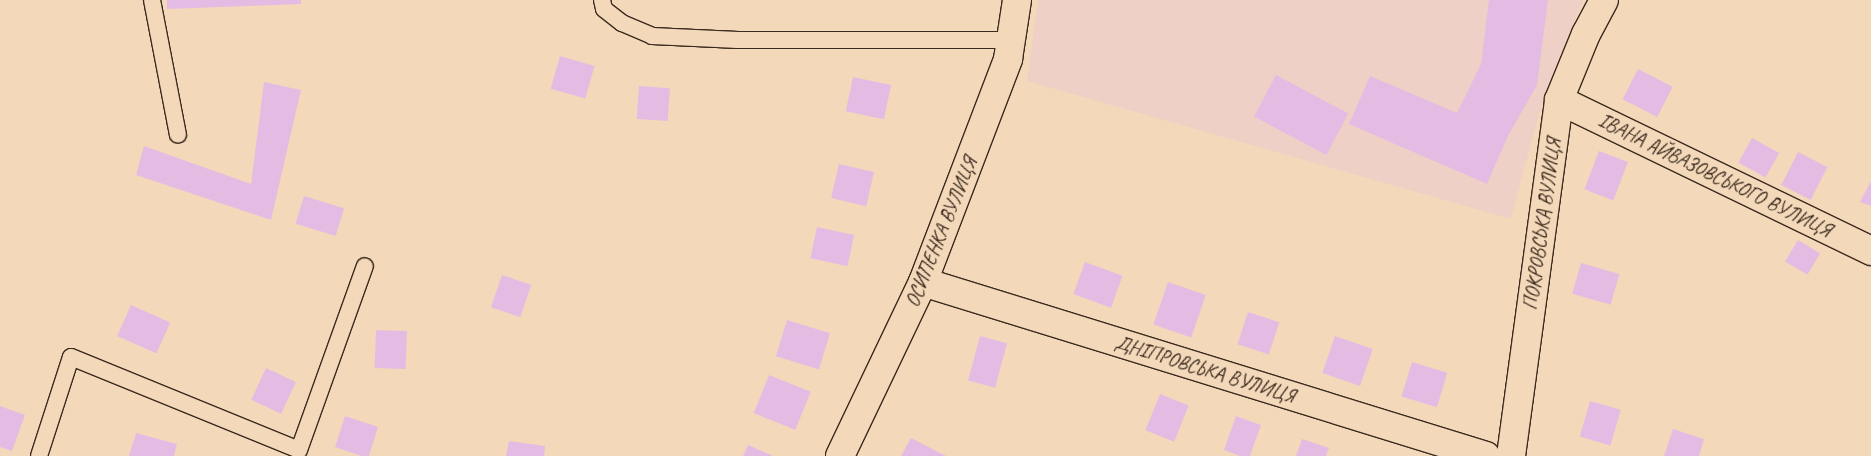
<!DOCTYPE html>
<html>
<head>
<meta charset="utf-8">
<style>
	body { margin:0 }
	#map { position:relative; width:1871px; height:456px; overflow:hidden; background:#f3d9ba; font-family:Caveat,sans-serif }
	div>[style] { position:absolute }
	.built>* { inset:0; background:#eed0c6 }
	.building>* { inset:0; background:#e4bce3; transform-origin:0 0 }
	.roads { filter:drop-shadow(1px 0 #3b2a1e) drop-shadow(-1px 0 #3b2a1e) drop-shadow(0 1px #3b2a1e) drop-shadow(0 -1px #3b2a1e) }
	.lane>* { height:16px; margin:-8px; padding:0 8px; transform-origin:8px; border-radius:8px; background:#f3d9ba }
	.street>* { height:28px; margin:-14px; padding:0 14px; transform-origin:14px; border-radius:14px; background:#f3d9ba }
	span { translate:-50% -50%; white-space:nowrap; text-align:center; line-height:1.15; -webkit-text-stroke:4.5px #f3d9ba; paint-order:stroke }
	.street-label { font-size:20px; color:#3b2a1e }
</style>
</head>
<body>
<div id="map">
	<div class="built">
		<div style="clip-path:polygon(1038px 0,1583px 0,1538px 117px,1511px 219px,1027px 81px)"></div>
	</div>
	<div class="building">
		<div style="clip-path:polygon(167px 0,301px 0,301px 4px,167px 9px)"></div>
		<div style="clip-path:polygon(1489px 0,1548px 0,1537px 85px,1508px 136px,1487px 184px,1349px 124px,1370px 76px,1457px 113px,1481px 64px)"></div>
		<div style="left:560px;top:56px;width:36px;height:34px;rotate:16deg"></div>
		<div style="left:1638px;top:69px;width:39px;height:34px;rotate:27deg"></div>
		<div style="left:1276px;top:75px;width:82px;height:47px;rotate:28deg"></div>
		<div style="left:853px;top:77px;width:39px;height:35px;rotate:12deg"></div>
		<div style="clip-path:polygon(264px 82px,301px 90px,271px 220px,136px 175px,144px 146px,251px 184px)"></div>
		<div style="left:639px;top:86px;width:31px;height:33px;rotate:4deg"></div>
		<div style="left:1752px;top:138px;width:31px;height:28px;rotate:29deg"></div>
		<div style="left:1599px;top:151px;width:31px;height:41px;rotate:21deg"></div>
		<div style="left:1798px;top:152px;width:33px;height:37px;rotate:27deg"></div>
		<div style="left:839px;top:164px;width:36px;height:35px;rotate:13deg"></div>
		<div style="clip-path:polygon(1871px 181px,1871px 206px,1860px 202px)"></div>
		<div style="left:304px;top:196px;width:42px;height:29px;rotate:17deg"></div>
		<div style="left:817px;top:227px;width:38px;height:32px;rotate:12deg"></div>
		<div style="left:1798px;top:240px;width:26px;height:25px;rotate:31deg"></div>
		<div style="left:1085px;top:262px;width:40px;height:34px;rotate:20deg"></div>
		<div style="left:1581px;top:263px;width:40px;height:32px;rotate:16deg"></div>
		<div style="left:502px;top:275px;width:31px;height:34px;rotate:19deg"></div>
		<div style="left:1168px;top:282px;width:40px;height:45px;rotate:19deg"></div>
		<div style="left:131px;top:305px;width:43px;height:34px;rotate:24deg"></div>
		<div style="left:1248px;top:312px;width:33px;height:34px;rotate:18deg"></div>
		<div style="left:787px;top:320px;width:45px;height:38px;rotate:17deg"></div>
		<div style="left:376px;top:330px;width:31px;height:38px;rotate:2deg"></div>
		<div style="left:980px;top:336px;width:28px;height:46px;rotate:15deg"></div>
		<div style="left:1335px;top:336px;width:40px;height:39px;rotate:19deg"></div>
		<div style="left:1412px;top:362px;width:37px;height:36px;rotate:17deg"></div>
		<div style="left:266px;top:368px;width:33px;height:35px;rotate:25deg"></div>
		<div style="left:769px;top:375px;width:45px;height:41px;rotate:22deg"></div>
		<div style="left:1160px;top:394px;width:31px;height:39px;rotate:22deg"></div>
		<div style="left:1590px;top:401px;width:32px;height:37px;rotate:16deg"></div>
		<div style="clip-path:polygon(0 406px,25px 415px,12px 451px,0 447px)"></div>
		<div style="clip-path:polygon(345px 416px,378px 427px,369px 456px,361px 456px,335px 447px)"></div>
		<div style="clip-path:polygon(1236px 416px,1261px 425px,1250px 456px,1240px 456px,1224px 450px)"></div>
		<div style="clip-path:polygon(1673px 429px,1704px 439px,1699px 456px,1664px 456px)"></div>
		<div style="clip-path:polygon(136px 433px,177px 444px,174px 456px,129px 456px)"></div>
		<div style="clip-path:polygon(911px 438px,946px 456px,901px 456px)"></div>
		<div style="clip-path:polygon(1302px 439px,1329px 448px,1326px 456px,1296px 456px)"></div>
		<div style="clip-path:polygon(509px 441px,545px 446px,544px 456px,506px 456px)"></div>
		<div style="clip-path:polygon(748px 445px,773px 456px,743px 456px)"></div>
	</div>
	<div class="roads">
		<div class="lane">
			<div style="left:152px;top:0;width:137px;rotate:79.1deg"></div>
			<div style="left:602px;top:0;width:9px;rotate:77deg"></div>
			<div style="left:604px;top:9px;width:23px;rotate:38deg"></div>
			<div style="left:622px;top:23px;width:33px;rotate:23deg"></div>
			<div style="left:652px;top:36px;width:86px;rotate:2.7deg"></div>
			<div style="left:738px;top:40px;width:273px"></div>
			<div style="left:39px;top:456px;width:104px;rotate:-72.1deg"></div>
			<div style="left:71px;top:357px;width:246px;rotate:22.2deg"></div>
			<div style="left:299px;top:450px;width:195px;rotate:-70.3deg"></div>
		</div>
		<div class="street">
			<div style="left:1559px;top:100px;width:347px;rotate:25.8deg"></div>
			<div style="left:923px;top:282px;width:589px;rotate:17.17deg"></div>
			<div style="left:840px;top:456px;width:193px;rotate:-64.5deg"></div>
			<div style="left:923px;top:282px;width:239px;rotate:-69.1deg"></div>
			<div style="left:1008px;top:59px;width:60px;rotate:-81.3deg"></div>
			<div style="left:1511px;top:456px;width:359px;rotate:-82.3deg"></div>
			<div style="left:1559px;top:100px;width:71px;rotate:-67.8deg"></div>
			<div style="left:1586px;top:34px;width:38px;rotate:-62deg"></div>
		</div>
	</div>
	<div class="street-label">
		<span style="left:1715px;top:175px;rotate:26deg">ІВАНА АЙВАЗОВСЬКОГО ВУЛИЦЯ</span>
		<span style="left:1542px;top:224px;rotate:-82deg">ПОКРОВСЬКА ВУЛИЦЯ</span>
		<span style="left:941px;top:232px;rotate:-68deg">ОСИПЕНКА ВУЛИЦЯ</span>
		<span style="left:1205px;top:369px;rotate:17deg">ДНІПРОВСЬКА ВУЛИЦЯ</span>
	</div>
</div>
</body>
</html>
